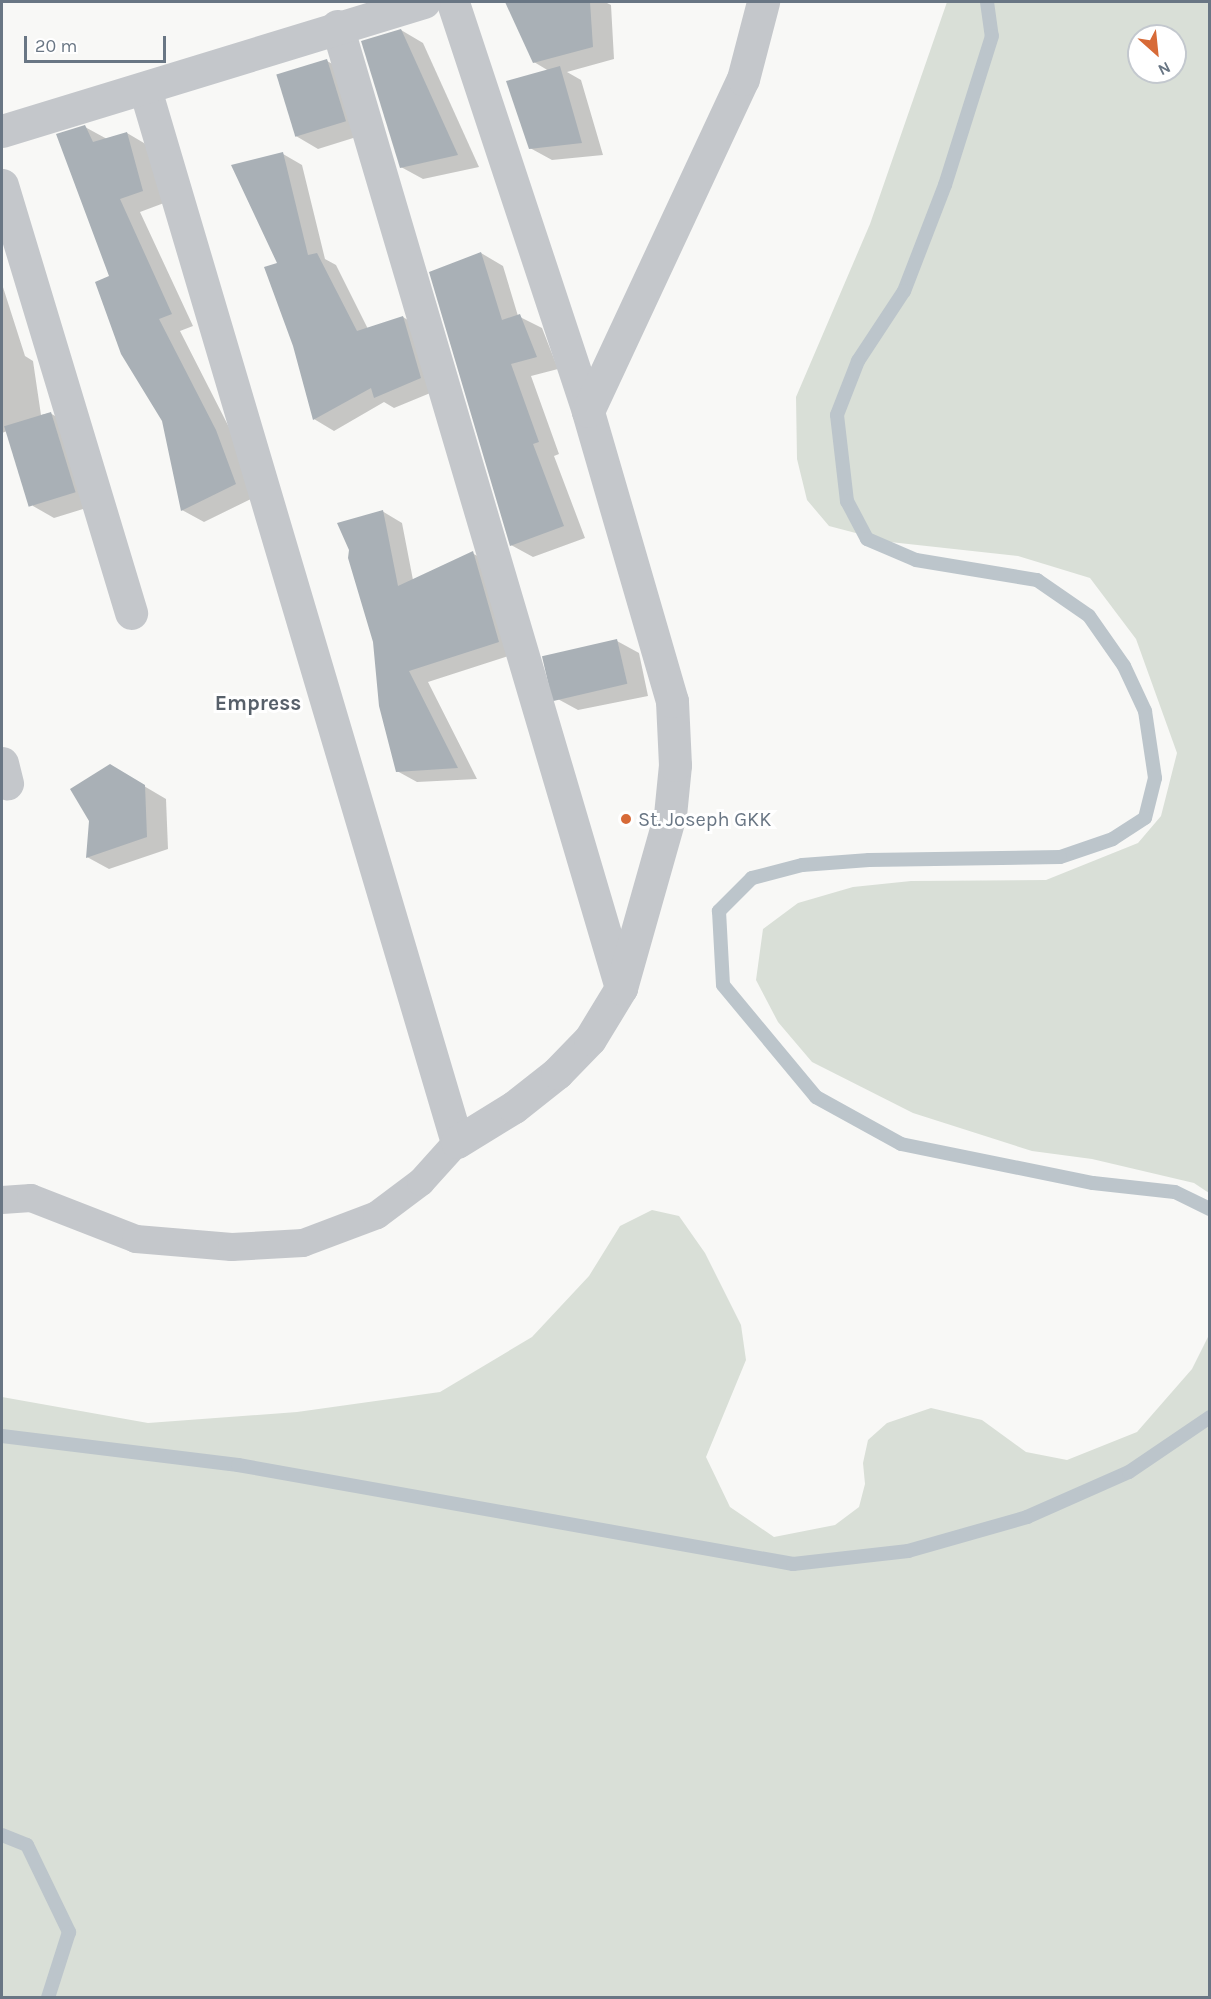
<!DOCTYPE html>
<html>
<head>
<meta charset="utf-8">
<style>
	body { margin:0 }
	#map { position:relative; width:1211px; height:1999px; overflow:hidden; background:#f8f8f6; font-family:Karla,sans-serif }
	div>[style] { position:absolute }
	.green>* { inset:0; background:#d9dfd7 }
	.shadow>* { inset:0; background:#0003 }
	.stream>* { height:14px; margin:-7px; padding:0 7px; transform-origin:7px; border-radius:7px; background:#bcc5cb }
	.building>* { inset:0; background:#a9b0b6; transform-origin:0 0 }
	.lane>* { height:28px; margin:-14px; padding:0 14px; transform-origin:14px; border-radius:14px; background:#c4c7cb }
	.street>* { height:33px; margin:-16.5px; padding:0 16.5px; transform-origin:16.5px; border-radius:16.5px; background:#c4c7cb }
	.dots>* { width:16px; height:16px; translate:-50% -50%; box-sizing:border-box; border:3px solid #fff; border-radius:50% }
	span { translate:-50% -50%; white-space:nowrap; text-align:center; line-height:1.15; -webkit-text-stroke:6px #fff; paint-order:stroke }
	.poi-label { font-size:20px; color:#697684 }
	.left { translate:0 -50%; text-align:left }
	.neighbourhood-label { font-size:21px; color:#57606a; font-weight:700 }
	.frame { position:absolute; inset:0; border:3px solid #697684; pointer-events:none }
	.north { position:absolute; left:1127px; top:24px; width:60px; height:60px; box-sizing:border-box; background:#fff; border:2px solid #c3c8ce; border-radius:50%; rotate:153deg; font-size:16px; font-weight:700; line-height:24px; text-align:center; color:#697684 }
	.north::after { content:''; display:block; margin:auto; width:21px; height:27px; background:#d76a37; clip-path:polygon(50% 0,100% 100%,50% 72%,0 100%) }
	.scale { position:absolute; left:24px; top:36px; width:142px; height:27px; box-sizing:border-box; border:3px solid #697684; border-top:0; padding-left:8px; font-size:18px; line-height:21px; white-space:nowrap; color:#697684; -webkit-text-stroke:4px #fff; paint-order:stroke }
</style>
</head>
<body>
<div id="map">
	<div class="green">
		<div style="clip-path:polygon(evenodd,947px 2px,1209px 2px,1209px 1193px,1194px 1183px,1092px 1159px,1032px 1151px,913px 1113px,812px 1062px,778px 1022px,756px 980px,763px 929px,798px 903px,853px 887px,911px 881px,1046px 880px,1138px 843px,1161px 816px,1177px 753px,1136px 639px,1090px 578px,1018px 556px,890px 542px,829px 526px,807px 500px,797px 459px,796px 397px,870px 224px,947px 2px,1139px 36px,1175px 36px,1175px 72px,1139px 72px,1139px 36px)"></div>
		<div style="clip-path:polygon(652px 1210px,679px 1216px,705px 1253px,741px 1325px,746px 1360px,706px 1457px,730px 1507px,774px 1537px,835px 1525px,859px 1507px,865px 1484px,863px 1463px,868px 1440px,887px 1423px,931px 1408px,982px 1420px,1026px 1452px,1067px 1460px,1137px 1432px,1192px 1369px,1209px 1335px,1209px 1997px,2px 1997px,2px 1397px,148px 1423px,297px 1412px,440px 1392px,532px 1337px,589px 1276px,620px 1226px)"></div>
	</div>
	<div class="shadow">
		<div style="clip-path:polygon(524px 2px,605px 2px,611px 5px,614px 59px,567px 72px,581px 80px,603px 155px,552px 160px,530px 148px,549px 71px,534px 62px,508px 4px)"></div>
		<div style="clip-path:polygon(401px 30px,423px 43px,479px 167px,423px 179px,401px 167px)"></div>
		<div style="clip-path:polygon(327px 61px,349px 73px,366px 134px,318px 149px,296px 136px)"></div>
		<div style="clip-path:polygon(85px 127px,107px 139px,127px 133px,149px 146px,164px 203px,140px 212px,193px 326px,180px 331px,237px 443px,257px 496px,204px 522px,182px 510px,163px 420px,111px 277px)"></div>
		<div style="clip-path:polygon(283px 154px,302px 165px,325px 259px,336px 265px,368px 329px,403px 317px,422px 329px,440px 389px,394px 408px,384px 402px,334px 431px,314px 419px,294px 345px,279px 264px)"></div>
		<div style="clip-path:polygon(481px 253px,503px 266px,518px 316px,542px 328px,558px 369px,531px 376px,559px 454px,554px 456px,585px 538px,533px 557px,511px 545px)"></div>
		<div style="clip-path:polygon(2px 284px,25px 356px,33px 361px,41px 415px,50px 413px,72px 426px,96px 505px,54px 518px,33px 506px,7px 431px,2px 433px)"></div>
		<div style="clip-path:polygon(382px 511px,402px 523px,413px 580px,472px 553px,492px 564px,518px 653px,428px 682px,477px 779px,417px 782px,397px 771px)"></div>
		<div style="clip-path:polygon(617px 641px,639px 653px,648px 696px,578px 710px,556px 698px)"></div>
		<div style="clip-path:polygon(110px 766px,166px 799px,168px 849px,109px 869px,87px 857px)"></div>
	</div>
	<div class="stream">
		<div style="left:987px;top:2px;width:34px;rotate:82deg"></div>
		<div style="left:992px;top:36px;width:156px;rotate:107.5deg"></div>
		<div style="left:945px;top:185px;width:114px;rotate:111.1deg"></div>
		<div style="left:904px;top:291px;width:84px;rotate:123.3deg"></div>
		<div style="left:858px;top:361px;width:58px;rotate:111.3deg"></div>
		<div style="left:837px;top:415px;width:87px;rotate:83.4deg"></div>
		<div style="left:847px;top:501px;width:43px;rotate:62.2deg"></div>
		<div style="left:867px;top:539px;width:53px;rotate:23.2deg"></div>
		<div style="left:916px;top:560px;width:123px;rotate:9.4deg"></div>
		<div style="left:1037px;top:580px;width:63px;rotate:34.7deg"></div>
		<div style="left:1089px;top:616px;width:61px;rotate:55deg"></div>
		<div style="left:1124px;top:666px;width:50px;rotate:65deg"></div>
		<div style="left:1145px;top:711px;width:68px;rotate:81.5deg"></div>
		<div style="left:1155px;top:778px;width:41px;rotate:104deg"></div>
		<div style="left:1145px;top:818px;width:38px;rotate:147deg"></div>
		<div style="left:1113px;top:839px;width:56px;rotate:161.2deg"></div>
		<div style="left:1060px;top:857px;width:191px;rotate:179.1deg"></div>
		<div style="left:869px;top:860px;width:67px;rotate:175.7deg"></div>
		<div style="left:802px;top:865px;width:52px;rotate:165.4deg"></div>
		<div style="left:752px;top:878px;width:47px;rotate:135deg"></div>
		<div style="left:719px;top:911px;width:74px;rotate:86.9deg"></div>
		<div style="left:723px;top:985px;width:146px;rotate:50.3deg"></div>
		<div style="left:816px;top:1097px;width:97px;rotate:28.9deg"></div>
		<div style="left:901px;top:1144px;width:196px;rotate:11.5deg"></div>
		<div style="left:1093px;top:1183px;width:82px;rotate:6.3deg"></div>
		<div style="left:1175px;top:1192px;width:39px;rotate:26deg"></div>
		<div style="left:2px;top:1436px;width:238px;rotate:7deg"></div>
		<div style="left:238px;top:1465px;width:564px;rotate:10.11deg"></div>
		<div style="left:793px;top:1564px;width:116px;rotate:-6.4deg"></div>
		<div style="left:908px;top:1551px;width:124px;rotate:-15.9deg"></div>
		<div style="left:1027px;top:1517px;width:111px;rotate:-23.8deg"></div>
		<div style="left:1129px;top:1472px;width:98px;rotate:-34.2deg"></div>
		<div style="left:2px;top:1835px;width:27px;rotate:22deg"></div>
		<div style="left:27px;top:1845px;width:97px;rotate:64.2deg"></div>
		<div style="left:69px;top:1932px;width:69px;rotate:107.7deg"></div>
	</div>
	<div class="building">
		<div style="clip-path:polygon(505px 2px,590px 2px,593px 47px,533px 63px)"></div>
		<div style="clip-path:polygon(401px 29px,458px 155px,400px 168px,361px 41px)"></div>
		<div style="left:327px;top:59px;width:65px;height:53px;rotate:73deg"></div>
		<div style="clip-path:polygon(560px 66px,582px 143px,529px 149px,506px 81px)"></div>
		<div style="clip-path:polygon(85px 125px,93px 142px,127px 132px,143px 191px,120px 199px,172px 314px,159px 319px,216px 430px,236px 484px,181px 511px,162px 421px,121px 354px,95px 282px,109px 276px,56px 134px)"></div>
		<div style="clip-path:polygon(283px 152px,308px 255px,317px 253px,357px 331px,403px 316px,421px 378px,374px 398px,371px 388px,313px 420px,293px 346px,264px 267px,277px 263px,231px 165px)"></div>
		<div style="clip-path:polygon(481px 252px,502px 320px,520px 314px,537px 357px,511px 364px,539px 442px,533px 444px,564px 526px,510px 546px,429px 272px)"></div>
		<div style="left:51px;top:412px;width:84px;height:49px;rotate:73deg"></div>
		<div style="clip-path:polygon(383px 510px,398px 586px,473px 551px,499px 642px,409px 671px,458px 768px,396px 772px,379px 706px,373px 642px,348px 558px,349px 550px,337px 523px)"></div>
		<div style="left:617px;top:639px;width:46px;height:77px;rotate:77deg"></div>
		<div style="clip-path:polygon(110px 764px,145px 785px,147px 837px,86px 858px,89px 821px,70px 789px)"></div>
	</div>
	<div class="lane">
		<div style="left:2px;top:1200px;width:29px;rotate:-4deg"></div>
		<div style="left:31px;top:1198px;width:113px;rotate:21.3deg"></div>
		<div style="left:136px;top:1239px;width:96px;rotate:4.8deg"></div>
		<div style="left:232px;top:1247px;width:71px;rotate:-3.2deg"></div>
		<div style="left:303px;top:1243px;width:79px;rotate:-20.7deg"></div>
		<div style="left:377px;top:1215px;width:55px;rotate:-36.9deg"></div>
		<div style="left:421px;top:1182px;width:54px;rotate:-48deg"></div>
	</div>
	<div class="street">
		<div style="left:337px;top:26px;width:1003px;rotate:73.55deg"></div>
		<div style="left:145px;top:89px;width:1098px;rotate:73.5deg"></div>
		<div style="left:457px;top:1142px;width:67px;rotate:-31.6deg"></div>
		<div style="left:514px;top:1107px;width:55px;rotate:-38.3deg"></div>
		<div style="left:557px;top:1073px;width:47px;rotate:-45.9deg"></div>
		<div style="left:590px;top:1039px;width:60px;rotate:-58.7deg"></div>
		<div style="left:621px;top:988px;width:180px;rotate:-74.2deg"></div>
		<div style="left:670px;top:815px;width:50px;rotate:-84.3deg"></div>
		<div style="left:675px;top:765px;width:64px;rotate:-92.7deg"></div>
		<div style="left:672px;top:701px;width:302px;rotate:-106.2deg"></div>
		<div style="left:588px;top:411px;width:431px;rotate:-108.3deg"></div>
		<div style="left:2px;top:131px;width:441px;rotate:-17deg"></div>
		<div style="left:2px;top:185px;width:447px;rotate:73.2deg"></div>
		<div style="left:588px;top:411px;width:366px;rotate:-65deg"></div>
		<div style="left:743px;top:79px;width:80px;rotate:-75.4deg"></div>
		<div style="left:2px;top:763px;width:21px;rotate:76deg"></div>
	</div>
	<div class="dots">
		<div style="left:626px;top:819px;background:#d76a37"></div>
	</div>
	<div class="poi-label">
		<span class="left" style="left:638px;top:819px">St. Joseph GKK</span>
	</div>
	<div class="neighbourhood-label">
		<span style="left:258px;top:703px">Empress</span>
	</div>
	<div class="frame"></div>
	<div class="north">N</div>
	<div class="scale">20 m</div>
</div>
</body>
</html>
